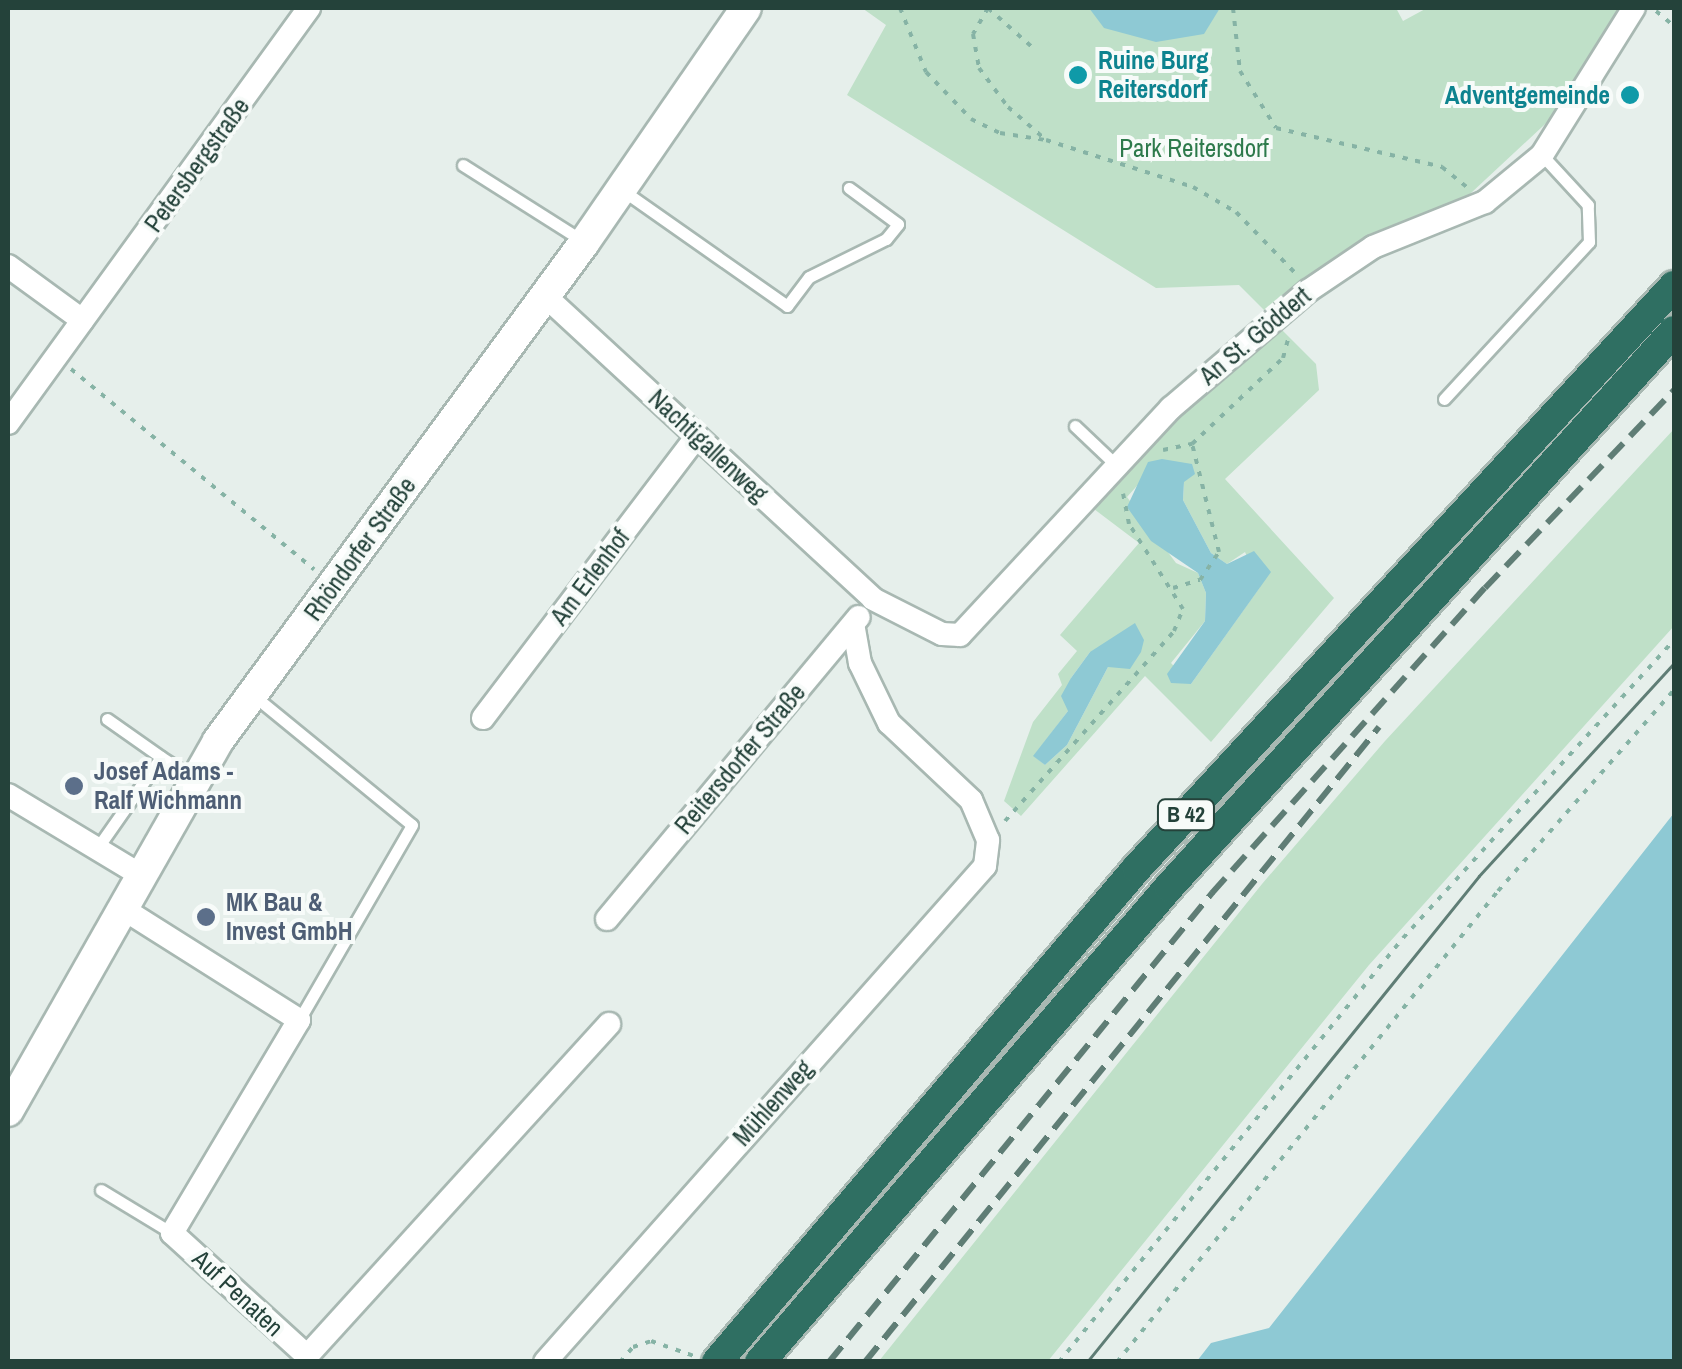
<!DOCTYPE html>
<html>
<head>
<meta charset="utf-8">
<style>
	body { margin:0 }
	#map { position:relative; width:1682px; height:1369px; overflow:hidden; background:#e6efeb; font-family:"Archivo Narrow",sans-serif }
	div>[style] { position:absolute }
	.green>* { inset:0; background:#bfe0c8 }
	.water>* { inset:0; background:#8ec9d4 }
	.path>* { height:4px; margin-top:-2px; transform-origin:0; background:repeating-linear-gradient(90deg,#86b3a5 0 5px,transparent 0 13px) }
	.roads { filter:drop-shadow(2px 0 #a8b8b2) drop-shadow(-2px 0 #a8b8b2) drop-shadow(0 2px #a8b8b2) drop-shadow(0 -2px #a8b8b2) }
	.lane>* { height:11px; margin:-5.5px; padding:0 5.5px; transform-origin:5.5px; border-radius:5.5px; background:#fff }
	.street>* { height:22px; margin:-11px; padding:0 11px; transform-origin:11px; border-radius:11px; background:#fff }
	.secondary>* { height:30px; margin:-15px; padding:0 15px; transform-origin:15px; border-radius:15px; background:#fff }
	.highway>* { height:30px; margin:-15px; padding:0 15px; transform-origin:15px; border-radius:15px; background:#2f6f62 }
	.tram>* { height:2.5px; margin:-1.25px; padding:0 1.25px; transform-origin:1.25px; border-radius:1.25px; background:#5f7d75 }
	.rail>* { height:6px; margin-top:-3px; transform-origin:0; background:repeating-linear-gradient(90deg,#5f7d75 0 20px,transparent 0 30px) }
	.dots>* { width:28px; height:28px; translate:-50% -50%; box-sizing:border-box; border:5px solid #f7fbf9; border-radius:50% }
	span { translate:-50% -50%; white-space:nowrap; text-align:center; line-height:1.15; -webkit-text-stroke:8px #f7fbf9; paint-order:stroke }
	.shield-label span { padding:2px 8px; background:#f7fbf9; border:2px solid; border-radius:8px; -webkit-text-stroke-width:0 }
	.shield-label { font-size:22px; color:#24423a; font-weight:700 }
	.culture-label { font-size:25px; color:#0d838f; font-weight:700 }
	.left { translate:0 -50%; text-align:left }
	.right { translate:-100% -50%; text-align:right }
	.park-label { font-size:25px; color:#2d7a4b }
	.street-label { font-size:25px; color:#24423a }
	.service-label { font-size:25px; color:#4e5e75; font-weight:700 }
	.frame { position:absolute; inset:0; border:10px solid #24423a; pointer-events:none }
</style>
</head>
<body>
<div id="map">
	<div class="green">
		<div style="clip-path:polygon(862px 8px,1396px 8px,1403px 21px,1427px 8px,1622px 8px,1557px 113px,1456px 207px,1360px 241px,1265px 311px,1239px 285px,1156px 288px,847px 95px,886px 25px)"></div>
		<div style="clip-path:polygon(evenodd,1280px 328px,1316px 364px,1319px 390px,1225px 479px,1334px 598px,1211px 742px,1145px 676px,1021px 816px,1004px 801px,1033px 722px,1062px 685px,1058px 674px,1077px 651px,1060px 635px,1139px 543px,1094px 509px,1164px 432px,1280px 328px,1144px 478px,1184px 482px,1183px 500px,1211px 553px,1227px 564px,1245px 552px,1260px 587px,1191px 684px,1171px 663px,1205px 621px,1206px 593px,1198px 573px,1176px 563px,1127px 497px,1144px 478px,1280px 328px,1090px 652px,1108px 667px,1067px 745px,1045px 765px,1034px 756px,1068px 711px,1071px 678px,1090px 652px)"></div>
		<div style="clip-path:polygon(1674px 429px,1674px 626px,1369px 965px,1048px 1361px,879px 1361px,1262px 884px,1385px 741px)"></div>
	</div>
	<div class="water">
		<div style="clip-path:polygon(1089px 8px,1220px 8px,1204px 34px,1156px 42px,1104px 28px)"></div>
		<div style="clip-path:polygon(1162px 459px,1192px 464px,1195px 474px,1184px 482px,1183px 500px,1211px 553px,1227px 564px,1254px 551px,1271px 572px,1191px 684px,1171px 683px,1167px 674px,1205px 621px,1206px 593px,1198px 573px,1151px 541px,1127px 507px,1148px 462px)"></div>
		<div style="clip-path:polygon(1135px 623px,1144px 640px,1141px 652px,1130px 669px,1108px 667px,1067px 745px,1045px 765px,1033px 756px,1068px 711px,1061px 696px,1071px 678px,1090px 652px)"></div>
		<div style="clip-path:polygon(1674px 813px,1674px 1361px,1197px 1361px,1211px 1343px,1269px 1328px)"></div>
	</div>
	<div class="path">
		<div style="left:900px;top:8px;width:69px;rotate:67.9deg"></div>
		<div style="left:926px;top:72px;width:65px;rotate:46.2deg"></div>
		<div style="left:971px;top:119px;width:32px;rotate:26deg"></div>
		<div style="left:1000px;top:133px;width:47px;rotate:8.7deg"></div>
		<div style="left:988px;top:8px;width:30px;rotate:120deg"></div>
		<div style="left:973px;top:34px;width:35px;rotate:80deg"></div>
		<div style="left:979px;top:68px;width:49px;rotate:53.4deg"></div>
		<div style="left:1008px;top:107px;width:50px;rotate:41deg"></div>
		<div style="left:1046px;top:140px;width:154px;rotate:17.7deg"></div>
		<div style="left:1193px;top:187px;width:50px;rotate:30.2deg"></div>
		<div style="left:1236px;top:212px;width:86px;rotate:45.9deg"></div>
		<div style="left:988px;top:8px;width:60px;rotate:41.6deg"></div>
		<div style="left:1233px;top:8px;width:63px;rotate:83.7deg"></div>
		<div style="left:1240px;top:71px;width:67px;rotate:57.7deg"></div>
		<div style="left:1276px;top:128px;width:171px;rotate:13.2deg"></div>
		<div style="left:1442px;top:167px;width:33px;rotate:39deg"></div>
		<div style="left:1656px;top:11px;width:23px;rotate:40deg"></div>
		<div style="left:71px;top:369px;width:315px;rotate:39.5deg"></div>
		<div style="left:1163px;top:450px;width:30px;rotate:-12deg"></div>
		<div style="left:1173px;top:588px;width:28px;rotate:-17deg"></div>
		<div style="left:1200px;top:580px;width:34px;rotate:-56deg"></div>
		<div style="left:1219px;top:552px;width:111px;rotate:-104deg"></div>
		<div style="left:1192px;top:444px;width:125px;rotate:-43.4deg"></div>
		<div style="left:1283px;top:358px;width:23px;rotate:-75deg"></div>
		<div style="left:1005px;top:821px;width:254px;rotate:-48.3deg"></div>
		<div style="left:1174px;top:631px;width:24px;rotate:-68deg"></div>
		<div style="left:1183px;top:609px;width:101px;rotate:-122.4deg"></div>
		<div style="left:1129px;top:524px;width:31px;rotate:-101deg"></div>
		<div style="left:620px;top:1362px;width:20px;rotate:-49deg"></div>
		<div style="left:633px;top:1347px;width:19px;rotate:-18deg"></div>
		<div style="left:651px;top:1341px;width:46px;rotate:19.2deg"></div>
		<div style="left:1059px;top:1362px;width:546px;rotate:-50.95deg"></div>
		<div style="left:1403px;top:938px;width:403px;rotate:-47.7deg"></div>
		<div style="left:1117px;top:1362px;width:606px;rotate:-51.03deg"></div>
		<div style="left:1498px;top:891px;width:267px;rotate:-48.8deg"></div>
	</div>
	<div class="roads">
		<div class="lane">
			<div style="left:463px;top:165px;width:140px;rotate:32.4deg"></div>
			<div style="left:625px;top:192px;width:198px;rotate:35.1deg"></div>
			<div style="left:787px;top:306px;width:36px;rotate:-53deg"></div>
			<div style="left:809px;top:277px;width:86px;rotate:-26.3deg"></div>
			<div style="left:886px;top:239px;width:19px;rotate:-51deg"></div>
			<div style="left:898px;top:224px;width:61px;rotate:-143.7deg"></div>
			<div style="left:1444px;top:399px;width:214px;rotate:-47.3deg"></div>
			<div style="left:1589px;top:242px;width:37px;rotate:-92deg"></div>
			<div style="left:1588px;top:205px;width:68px;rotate:-132.6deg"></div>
			<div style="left:1075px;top:426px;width:57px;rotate:43.6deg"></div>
			<div style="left:253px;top:695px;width:205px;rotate:39.3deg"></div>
			<div style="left:412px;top:825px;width:225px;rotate:120.1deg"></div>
			<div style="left:161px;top:757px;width:40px;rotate:32.9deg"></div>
			<div style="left:96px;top:850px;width:113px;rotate:-55deg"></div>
			<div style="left:161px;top:757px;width:66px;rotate:-144.9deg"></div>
			<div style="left:101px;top:1190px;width:83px;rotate:31.2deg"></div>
		</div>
		<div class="street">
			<div style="left:8px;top:266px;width:92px;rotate:36.1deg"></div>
			<div style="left:543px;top:294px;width:449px;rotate:42.7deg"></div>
			<div style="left:873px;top:599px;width:77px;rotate:26.9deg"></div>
			<div style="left:942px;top:634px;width:18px;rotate:3deg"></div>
			<div style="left:960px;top:635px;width:310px;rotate:-47.1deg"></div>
			<div style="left:1171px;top:408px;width:180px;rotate:-40.5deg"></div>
			<div style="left:1308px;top:291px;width:78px;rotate:-34.1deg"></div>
			<div style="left:1373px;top:247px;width:121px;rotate:-21.9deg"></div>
			<div style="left:1485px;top:202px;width:74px;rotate:-39.5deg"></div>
			<div style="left:1542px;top:155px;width:173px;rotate:-58deg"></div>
			<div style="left:8px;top:423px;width:513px;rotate:-54.05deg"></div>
			<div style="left:483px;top:718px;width:354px;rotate:-52.8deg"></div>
			<div style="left:8px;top:795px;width:159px;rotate:31.1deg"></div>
			<div style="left:125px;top:910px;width:206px;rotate:32.3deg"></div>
			<div style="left:299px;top:1020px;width:248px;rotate:120.8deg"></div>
			<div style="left:172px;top:1233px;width:183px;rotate:42.3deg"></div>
			<div style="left:307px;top:1356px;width:449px;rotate:-47.7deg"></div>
			<div style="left:607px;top:919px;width:393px;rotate:-50.2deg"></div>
			<div style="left:545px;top:1362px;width:663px;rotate:-48.42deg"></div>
			<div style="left:985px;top:866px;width:26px;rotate:-83deg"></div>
			<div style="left:988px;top:840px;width:43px;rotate:-113deg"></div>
			<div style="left:971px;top:800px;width:112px;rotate:-136.8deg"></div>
			<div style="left:889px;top:723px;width:67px;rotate:-115.8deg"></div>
			<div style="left:860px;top:663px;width:39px;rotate:-100deg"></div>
		</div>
		<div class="secondary">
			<div style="left:8px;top:1111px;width:425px;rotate:-60.4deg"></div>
			<div style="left:218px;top:741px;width:618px;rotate:-53.69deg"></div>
			<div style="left:584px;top:243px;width:285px;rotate:-55.4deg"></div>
		</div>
		<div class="highway">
			<div style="left:717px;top:1362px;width:648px;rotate:-49.63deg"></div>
			<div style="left:1137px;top:868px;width:792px;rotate:-47.3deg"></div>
			<div style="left:760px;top:1362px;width:627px;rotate:-49.27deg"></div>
			<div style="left:1169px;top:887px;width:751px;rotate:-47.75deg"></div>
		</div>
	</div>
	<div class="tram">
		<div style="left:1087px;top:1362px;width:624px;rotate:-51.11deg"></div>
		<div style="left:1479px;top:876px;width:289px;rotate:-47.5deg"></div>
	</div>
	<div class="rail">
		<div style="left:829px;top:1362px;width:606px;rotate:-50.76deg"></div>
		<div style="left:1212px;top:893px;width:409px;rotate:-48.2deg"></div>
		<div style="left:1485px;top:588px;width:274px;rotate:-46.3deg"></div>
		<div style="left:865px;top:1362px;width:817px;rotate:-51.01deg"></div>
	</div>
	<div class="dots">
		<div style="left:1078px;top:75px;background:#0f9aa8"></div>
		<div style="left:1630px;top:95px;background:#0f9aa8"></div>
		<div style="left:74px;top:786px;background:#5c6f8a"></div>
		<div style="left:206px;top:917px;background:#5c6f8a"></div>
	</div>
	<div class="shield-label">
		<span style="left:1186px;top:815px">B 42</span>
	</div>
	<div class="culture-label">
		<span class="left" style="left:1098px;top:75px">Ruine Burg<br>Reitersdorf</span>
		<span class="right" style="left:1610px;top:95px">Adventgemeinde</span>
	</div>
	<div class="park-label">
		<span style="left:1194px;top:148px">Park Reitersdorf</span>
	</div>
	<div class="street-label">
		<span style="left:197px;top:165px;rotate:-54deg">Petersbergstraße</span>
		<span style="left:1255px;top:336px;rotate:-40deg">An St. Göddert</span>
		<span style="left:708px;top:446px;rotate:43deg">Nachtigallenweg</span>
		<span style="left:360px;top:549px;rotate:-54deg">Rhöndorfer Straße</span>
		<span style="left:590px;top:577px;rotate:-53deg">Am Erlenhof</span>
		<span style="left:740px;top:759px;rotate:-50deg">Reitersdorfer Straße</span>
		<span style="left:773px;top:1103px;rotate:-48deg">Mühlenweg</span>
		<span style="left:238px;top:1293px;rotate:43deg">Auf Penaten</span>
	</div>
	<div class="service-label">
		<span class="left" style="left:94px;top:786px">Josef Adams -<br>Ralf Wichmann</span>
		<span class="left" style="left:226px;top:917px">MK Bau &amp;<br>Invest GmbH</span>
	</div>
	<div class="frame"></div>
</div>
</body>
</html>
